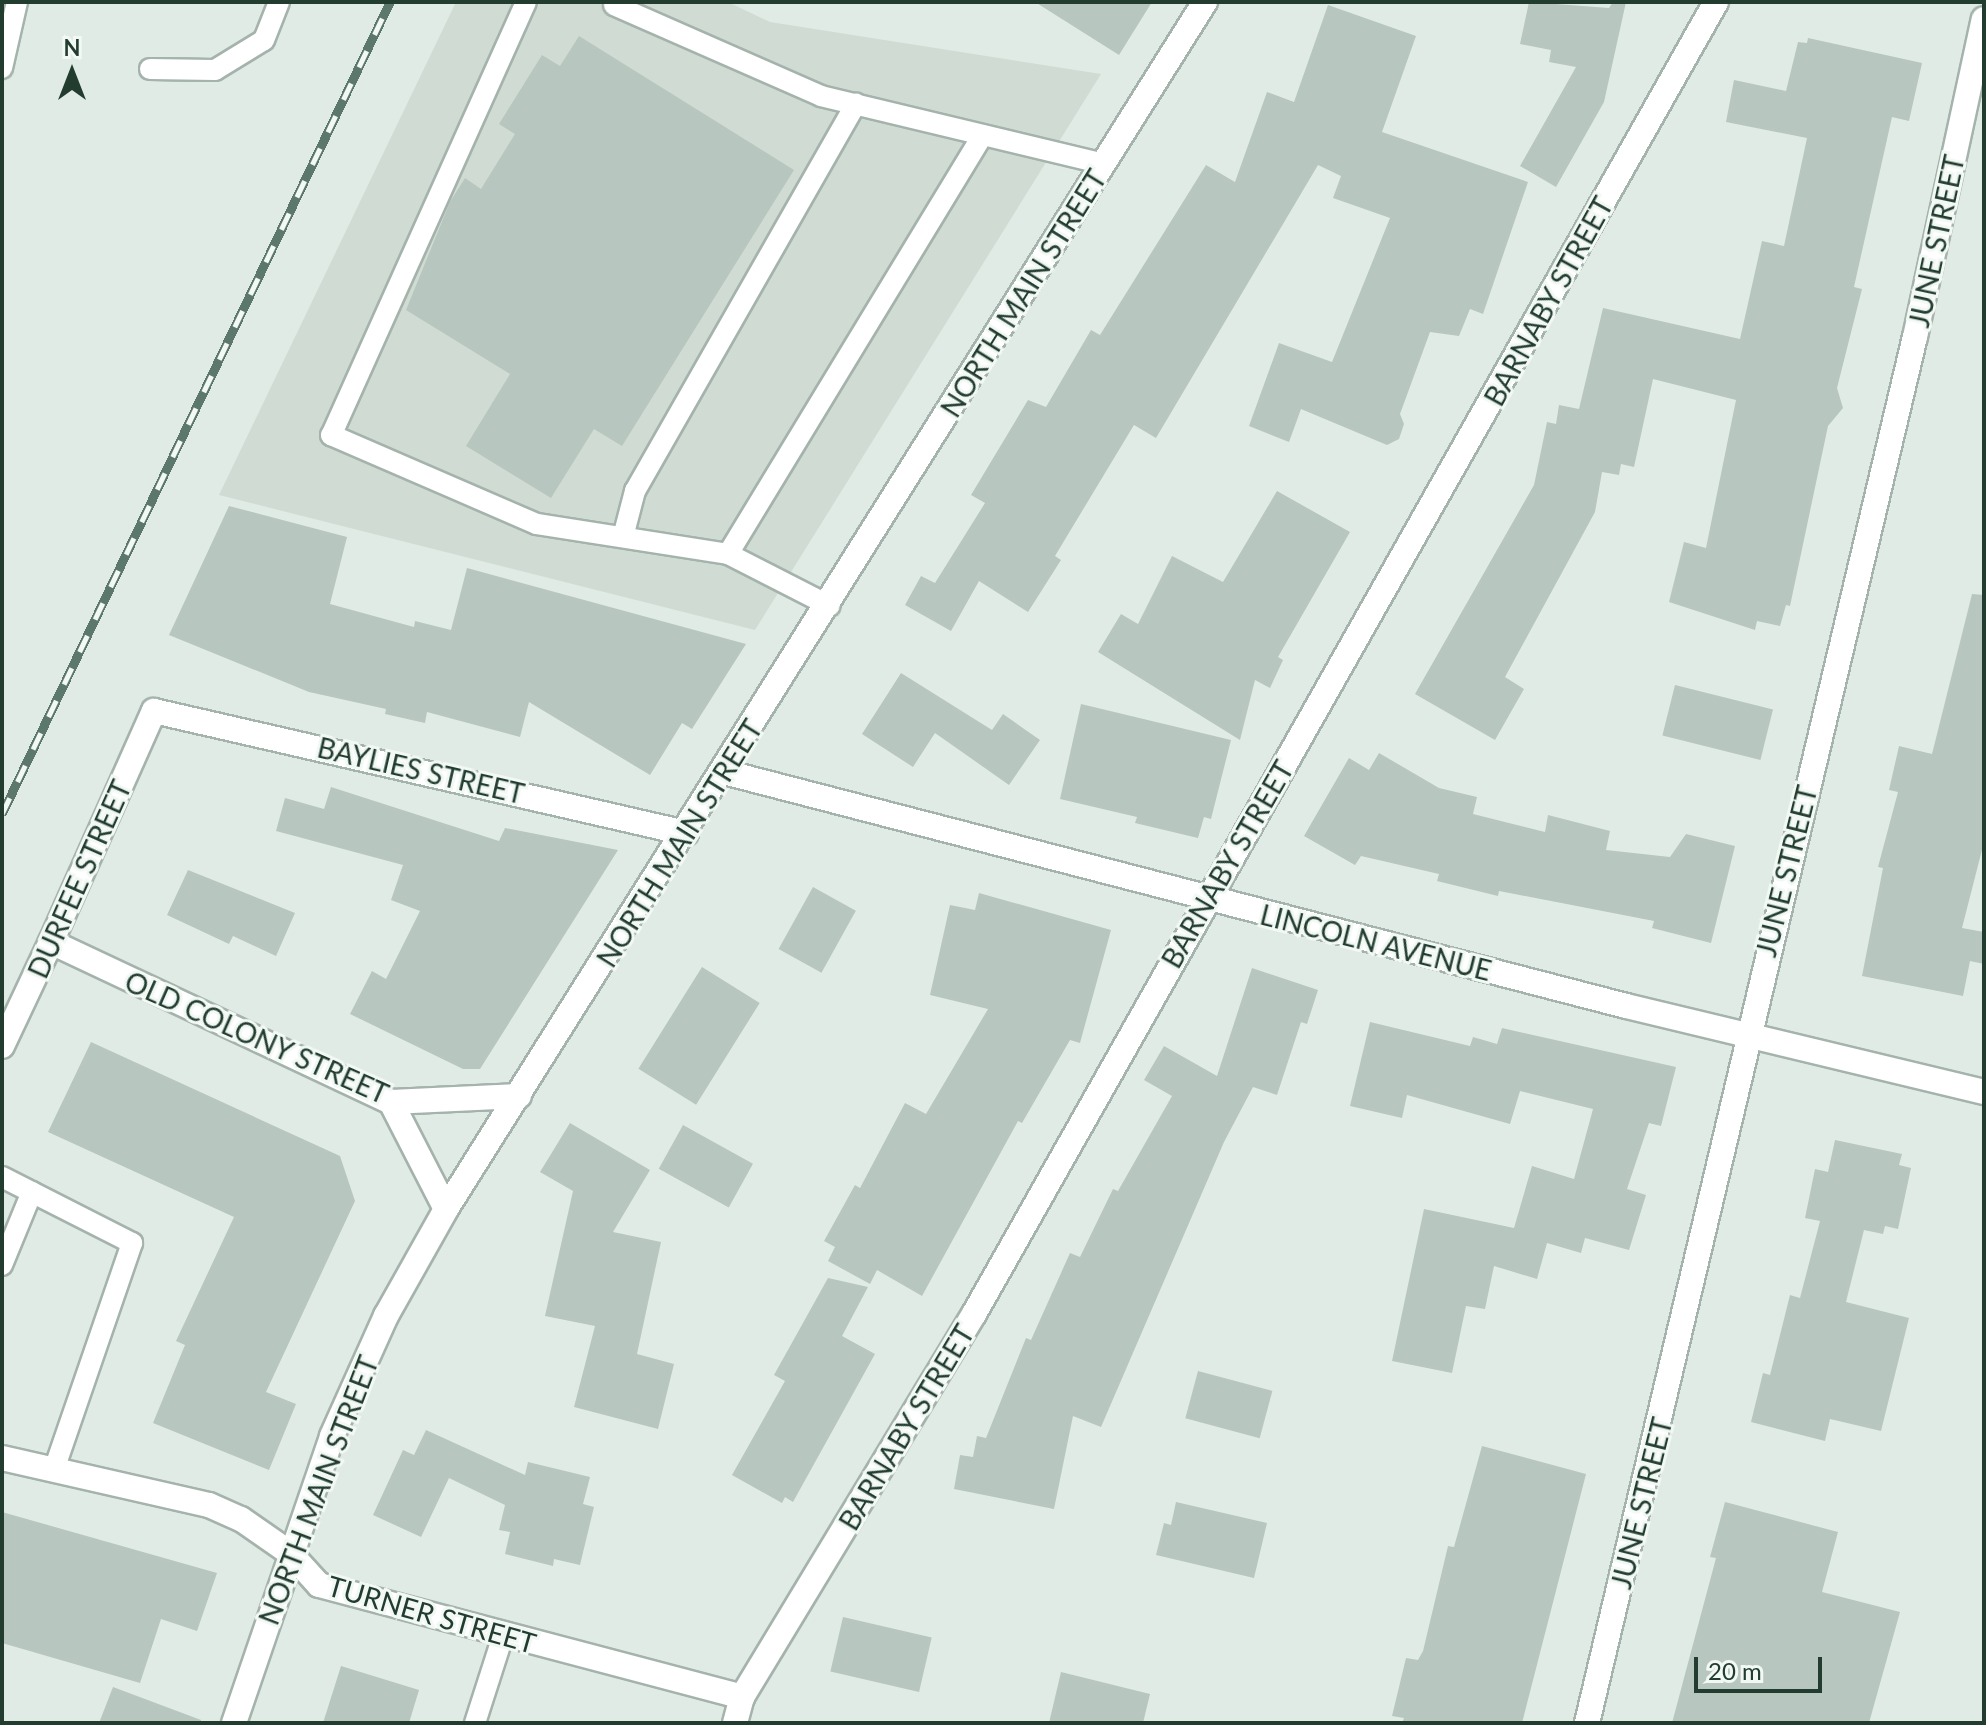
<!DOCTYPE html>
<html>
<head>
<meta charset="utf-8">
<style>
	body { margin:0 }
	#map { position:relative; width:1986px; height:1725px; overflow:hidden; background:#e1ebe5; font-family:Lato,sans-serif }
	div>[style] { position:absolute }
	.built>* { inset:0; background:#d0dbd4 }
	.building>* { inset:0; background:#b7c6be; transform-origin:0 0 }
	.roads { filter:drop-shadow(2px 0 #a4b3ab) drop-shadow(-2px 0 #a4b3ab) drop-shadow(0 2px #a4b3ab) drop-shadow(0 -2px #a4b3ab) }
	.service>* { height:20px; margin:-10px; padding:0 10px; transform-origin:10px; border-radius:10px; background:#fff }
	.minor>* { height:24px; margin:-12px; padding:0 12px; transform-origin:12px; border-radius:12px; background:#fff }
	.secondary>* { height:24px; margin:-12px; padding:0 12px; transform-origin:12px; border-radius:12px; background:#fff }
	.rail>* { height:9px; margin-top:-4.5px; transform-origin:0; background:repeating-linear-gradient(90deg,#f2f8f4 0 18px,#5c776b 0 36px); box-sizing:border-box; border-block:2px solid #5c776b }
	span { translate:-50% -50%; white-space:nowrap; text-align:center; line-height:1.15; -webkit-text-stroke:6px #f2f8f4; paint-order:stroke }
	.street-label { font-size:28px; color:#223c30 }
	.frame { position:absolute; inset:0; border:4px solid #223c30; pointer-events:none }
	.north { position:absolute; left:32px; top:32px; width:80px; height:80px; -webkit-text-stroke:6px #f2f8f4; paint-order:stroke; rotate:0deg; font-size:22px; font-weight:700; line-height:32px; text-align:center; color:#223c30 }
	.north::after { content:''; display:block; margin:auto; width:28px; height:36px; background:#223c30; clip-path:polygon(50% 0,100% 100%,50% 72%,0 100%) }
	.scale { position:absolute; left:1694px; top:1657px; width:128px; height:36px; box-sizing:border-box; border:4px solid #223c30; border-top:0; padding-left:10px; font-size:24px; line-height:28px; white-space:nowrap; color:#223c30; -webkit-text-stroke:6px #f2f8f4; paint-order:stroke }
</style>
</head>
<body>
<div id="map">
	<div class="built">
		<div style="clip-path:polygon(456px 2px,728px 2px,770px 22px,1101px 74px,755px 630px,219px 495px)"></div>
	</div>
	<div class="building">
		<div style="clip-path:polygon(1035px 2px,1152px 2px,1119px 55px)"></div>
		<div style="clip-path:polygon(1529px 2px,1609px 8px,1613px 2px,1626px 2px,1604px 102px,1556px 187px,1520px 166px,1576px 67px,1549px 62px,1551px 50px,1520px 44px)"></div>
		<div style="clip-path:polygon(1328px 5px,1416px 36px,1382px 132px,1528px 182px,1483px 314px,1470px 309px,1459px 336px,1430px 332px,1400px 414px,1404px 424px,1399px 439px,1387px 445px,1301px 409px,1289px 442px,1249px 426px,1279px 343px,1332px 362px,1390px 218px,1333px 198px,1341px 176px,1318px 165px,1156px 438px,1134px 425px,1055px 556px,1061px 560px,1028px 612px,979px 581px,951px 631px,905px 605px,921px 576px,935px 583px,985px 503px,971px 495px,1028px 400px,1046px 407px,1091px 330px,1100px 335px,1206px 165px,1235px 182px,1267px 92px,1294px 102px)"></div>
		<div style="clip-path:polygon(579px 36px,794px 170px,622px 446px,594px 429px,551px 498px,466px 446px,510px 374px,406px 310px,450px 202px,465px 178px,481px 189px,515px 134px,499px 124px,542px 55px,560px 66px)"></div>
		<div style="clip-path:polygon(1808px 38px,1922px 63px,1909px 121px,1892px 117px,1854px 287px,1862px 289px,1837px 388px,1843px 408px,1828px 426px,1790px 606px,1786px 605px,1780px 626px,1757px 621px,1755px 630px,1669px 602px,1684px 542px,1706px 548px,1736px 400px,1653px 379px,1634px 467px,1621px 464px,1619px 475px,1602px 472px,1595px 512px,1505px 677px,1524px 689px,1495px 740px,1415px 694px,1534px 485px,1547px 422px,1556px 424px,1559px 405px,1579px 409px,1603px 308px,1740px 339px,1762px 241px,1784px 246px,1807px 138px,1726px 122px,1734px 80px,1786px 91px,1798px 42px,1807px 43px)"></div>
		<div style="clip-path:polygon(1277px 491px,1350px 532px,1278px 657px,1283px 660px,1270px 688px,1255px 680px,1240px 740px,1098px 652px,1121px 614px,1138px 624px,1172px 556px,1223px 582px)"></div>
		<div style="clip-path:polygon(229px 506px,347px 537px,330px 604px,414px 627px,415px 621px,451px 630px,467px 568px,746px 644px,692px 729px,682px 723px,650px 775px,529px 702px,520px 737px,427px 712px,425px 723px,385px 714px,386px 709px,309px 692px,169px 635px)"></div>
		<div style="clip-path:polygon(1972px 594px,1984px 595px,1984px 842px,1962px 928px,1984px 932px,1984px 964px,1970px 961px,1963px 996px,1862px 976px,1883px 868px,1878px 867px,1898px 792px,1889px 790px,1899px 746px,1932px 754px)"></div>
		<div style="clip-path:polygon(901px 673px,992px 730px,1003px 714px,1040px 740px,1009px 785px,935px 733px,913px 767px,862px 734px)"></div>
		<div style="left:1675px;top:685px;width:101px;height:52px;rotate:14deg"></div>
		<div style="clip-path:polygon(1081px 704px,1231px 740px,1211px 819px,1204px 817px,1198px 838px,1135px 823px,1137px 817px,1060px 799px)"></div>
		<div style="clip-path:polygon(1379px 753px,1439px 788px,1477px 797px,1473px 814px,1545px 832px,1548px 815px,1610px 831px,1606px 850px,1670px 857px,1686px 834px,1735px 846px,1711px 943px,1652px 928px,1654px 921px,1499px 891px,1498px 896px,1437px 881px,1439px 874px,1361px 856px,1355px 865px,1304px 836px,1349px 758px,1369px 770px)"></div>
		<div style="clip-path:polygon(331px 787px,499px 841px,505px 828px,618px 850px,480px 1069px,463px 1069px,350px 1014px,372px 971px,386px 979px,420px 911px,391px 900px,403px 865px,276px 831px,285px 798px,324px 809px)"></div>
		<div style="clip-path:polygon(188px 870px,295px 913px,276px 956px,233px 936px,229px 944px,167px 915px)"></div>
		<div style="left:813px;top:887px;width:49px;height:71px;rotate:29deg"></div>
		<div style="clip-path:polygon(979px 893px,1111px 930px,1080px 1043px,1070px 1040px,1022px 1123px,1018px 1121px,922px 1296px,877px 1270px,870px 1284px,828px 1261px,835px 1247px,824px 1241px,855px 1185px,860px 1188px,905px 1103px,926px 1114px,988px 1009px,930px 995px,950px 905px,975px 910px)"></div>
		<div style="left:702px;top:967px;width:68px;height:120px;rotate:32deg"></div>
		<div style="clip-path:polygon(1252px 968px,1318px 990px,1307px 1024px,1301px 1022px,1277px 1095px,1253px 1087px,1224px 1142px,1101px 1427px,1073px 1416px,1054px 1509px,954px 1489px,960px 1455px,973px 1457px,977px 1436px,986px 1438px,1026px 1338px,1031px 1340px,1070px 1253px,1080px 1257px,1113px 1189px,1118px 1191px,1172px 1096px,1144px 1080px,1164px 1046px,1217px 1076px)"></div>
		<div style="clip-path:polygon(1370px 1022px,1470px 1046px,1473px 1037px,1497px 1044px,1502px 1028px,1676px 1067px,1661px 1126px,1649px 1123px,1627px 1189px,1646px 1195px,1629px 1250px,1585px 1238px,1581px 1253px,1547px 1243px,1537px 1279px,1494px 1266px,1485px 1309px,1466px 1306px,1452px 1373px,1392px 1361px,1424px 1209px,1514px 1228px,1532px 1166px,1574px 1179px,1593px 1109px,1520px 1091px,1510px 1124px,1407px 1095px,1402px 1118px,1350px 1106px)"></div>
		<div style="clip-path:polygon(91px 1042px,340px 1156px,355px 1201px,266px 1392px,296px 1404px,269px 1470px,153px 1423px,185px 1345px,176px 1341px,234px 1217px,48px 1132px)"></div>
		<div style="clip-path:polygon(570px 1123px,650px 1170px,613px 1232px,661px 1242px,637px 1354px,674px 1364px,658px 1429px,574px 1407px,595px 1326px,545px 1316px,573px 1191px,540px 1172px)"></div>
		<div style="left:683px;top:1125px;width:80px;height:50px;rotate:29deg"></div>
		<div style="clip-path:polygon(1835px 1140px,1902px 1154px,1899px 1165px,1911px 1168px,1898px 1229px,1885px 1226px,1883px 1234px,1864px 1230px,1846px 1302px,1909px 1318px,1881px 1431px,1830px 1419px,1825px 1441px,1751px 1422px,1763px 1373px,1770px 1375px,1790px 1295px,1800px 1298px,1820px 1221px,1805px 1218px,1815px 1169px,1828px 1172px)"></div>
		<div style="clip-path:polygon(828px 1278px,868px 1287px,842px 1336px,875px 1354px,793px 1502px,785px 1497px,782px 1503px,732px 1475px,785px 1381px,774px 1375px)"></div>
		<div style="left:1198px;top:1371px;width:77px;height:49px;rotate:15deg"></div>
		<div style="clip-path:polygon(426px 1430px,525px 1475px,528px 1462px,590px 1477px,583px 1504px,594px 1507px,580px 1565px,554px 1559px,553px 1566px,505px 1554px,510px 1532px,499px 1530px,505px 1505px,449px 1478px,421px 1537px,373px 1515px,403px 1450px,414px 1455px)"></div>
		<div style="clip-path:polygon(1482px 1446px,1586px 1474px,1522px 1723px,1402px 1723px,1404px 1718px,1392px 1716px,1406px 1658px,1418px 1660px,1423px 1651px,1448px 1546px,1454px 1547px)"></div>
		<div style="clip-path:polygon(1176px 1502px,1267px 1523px,1254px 1578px,1156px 1555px,1164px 1523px,1171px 1525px)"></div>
		<div style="clip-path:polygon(1725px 1502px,1838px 1532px,1822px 1592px,1900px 1612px,1869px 1723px,1672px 1723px,1716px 1558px,1710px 1557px)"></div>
		<div style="clip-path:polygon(2px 1512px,217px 1573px,197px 1631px,161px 1619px,140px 1683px,2px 1643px)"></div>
		<div style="left:843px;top:1617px;width:91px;height:56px;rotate:13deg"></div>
		<div style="clip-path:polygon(341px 1666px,419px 1690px,409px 1723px,323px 1723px)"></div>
		<div style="clip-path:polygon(1061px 1672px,1150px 1694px,1143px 1723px,1049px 1723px)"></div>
		<div style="clip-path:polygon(113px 1687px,201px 1720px,201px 1723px,99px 1723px)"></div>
	</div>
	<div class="roads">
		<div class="service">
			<div style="left:526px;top:2px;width:475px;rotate:114.2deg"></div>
			<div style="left:331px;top:435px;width:224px;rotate:23.4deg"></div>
			<div style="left:537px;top:524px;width:193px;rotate:8.9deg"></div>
			<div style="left:728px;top:554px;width:114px;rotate:27deg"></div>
			<div style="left:614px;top:5px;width:226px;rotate:23.7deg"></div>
			<div style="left:821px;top:96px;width:291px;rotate:13.5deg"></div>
			<div style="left:2px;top:68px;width:68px;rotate:-77.2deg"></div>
			<div style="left:150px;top:69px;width:65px;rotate:0.9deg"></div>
			<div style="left:215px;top:70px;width:57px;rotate:-31.5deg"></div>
			<div style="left:264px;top:40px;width:41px;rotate:-68.5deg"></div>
			<div style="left:623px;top:537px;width:48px;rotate:-75.4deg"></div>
			<div style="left:635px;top:491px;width:446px;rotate:-60.3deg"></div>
			<div style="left:728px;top:554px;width:490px;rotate:-58.7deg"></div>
			<div style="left:2px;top:1177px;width:146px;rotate:26.9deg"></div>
			<div style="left:132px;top:1243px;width:240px;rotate:109deg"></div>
			<div style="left:2px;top:1265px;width:79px;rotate:-67.7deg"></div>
			<div style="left:475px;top:1723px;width:91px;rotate:-72.2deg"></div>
		</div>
		<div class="minor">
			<div style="left:724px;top:772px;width:932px;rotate:14.54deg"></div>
			<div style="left:1626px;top:1006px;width:368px;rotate:13.5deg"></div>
			<div style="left:51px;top:942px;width:253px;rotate:-66deg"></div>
			<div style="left:154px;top:711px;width:546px;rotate:12.92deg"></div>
			<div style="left:2px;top:1458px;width:212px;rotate:12.8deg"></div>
			<div style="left:209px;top:1505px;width:35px;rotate:24deg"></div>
			<div style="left:241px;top:1519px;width:60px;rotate:34.8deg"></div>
			<div style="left:290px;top:1553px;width:43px;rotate:47.8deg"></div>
			<div style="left:319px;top:1585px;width:438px;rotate:14.8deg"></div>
			<div style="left:735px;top:1723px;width:27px;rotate:-75deg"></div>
			<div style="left:742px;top:1697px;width:448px;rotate:-58.8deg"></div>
			<div style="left:974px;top:1314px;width:1507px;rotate:-60.51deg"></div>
			<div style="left:1587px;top:1723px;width:1424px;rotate:-76.69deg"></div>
			<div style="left:1915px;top:337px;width:325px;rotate:-77.8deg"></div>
		</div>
		<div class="secondary">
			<div style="left:2px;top:1046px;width:115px;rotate:-64.8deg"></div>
			<div style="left:51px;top:942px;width:376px;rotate:25.2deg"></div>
			<div style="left:391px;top:1102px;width:128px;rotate:-2.7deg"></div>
			<div style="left:391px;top:1102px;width:120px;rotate:62.8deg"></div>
			<div style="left:234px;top:1723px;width:303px;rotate:-71.1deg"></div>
			<div style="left:332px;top:1436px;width:132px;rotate:-65.8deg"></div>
			<div style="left:386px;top:1316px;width:123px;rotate:-60.7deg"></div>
			<div style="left:446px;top:1209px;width:1426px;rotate:-57.84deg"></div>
		</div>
	</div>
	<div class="rail">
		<div style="left:2px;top:814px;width:900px;rotate:-64.46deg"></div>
	</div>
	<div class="street-label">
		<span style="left:1936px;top:241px;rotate:-78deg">JUNE STREET</span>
		<span style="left:1023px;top:293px;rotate:-58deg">NORTH MAIN STREET</span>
		<span style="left:1548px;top:301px;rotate:-61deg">BARNABY STREET</span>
		<span style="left:421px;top:770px;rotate:13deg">BAYLIES STREET</span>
		<span style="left:679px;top:843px;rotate:-58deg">NORTH MAIN STREET</span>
		<span style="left:1227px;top:864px;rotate:-60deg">BARNABY STREET</span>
		<span style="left:1786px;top:871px;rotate:-76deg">JUNE STREET</span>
		<span style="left:79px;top:879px;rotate:-66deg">DURFEE STREET</span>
		<span style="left:1376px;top:942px;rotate:14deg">LINCOLN AVENUE</span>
		<span style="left:257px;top:1037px;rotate:24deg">OLD COLONY STREET</span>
		<span style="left:906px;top:1427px;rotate:-59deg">BARNABY STREET</span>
		<span style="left:318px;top:1490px;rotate:-69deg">NORTH MAIN STREET</span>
		<span style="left:1641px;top:1503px;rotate:-76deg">JUNE STREET</span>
		<span style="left:432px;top:1614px;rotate:16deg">TURNER STREET</span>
	</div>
	<div class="frame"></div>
	<div class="north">N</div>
	<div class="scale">20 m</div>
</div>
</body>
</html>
